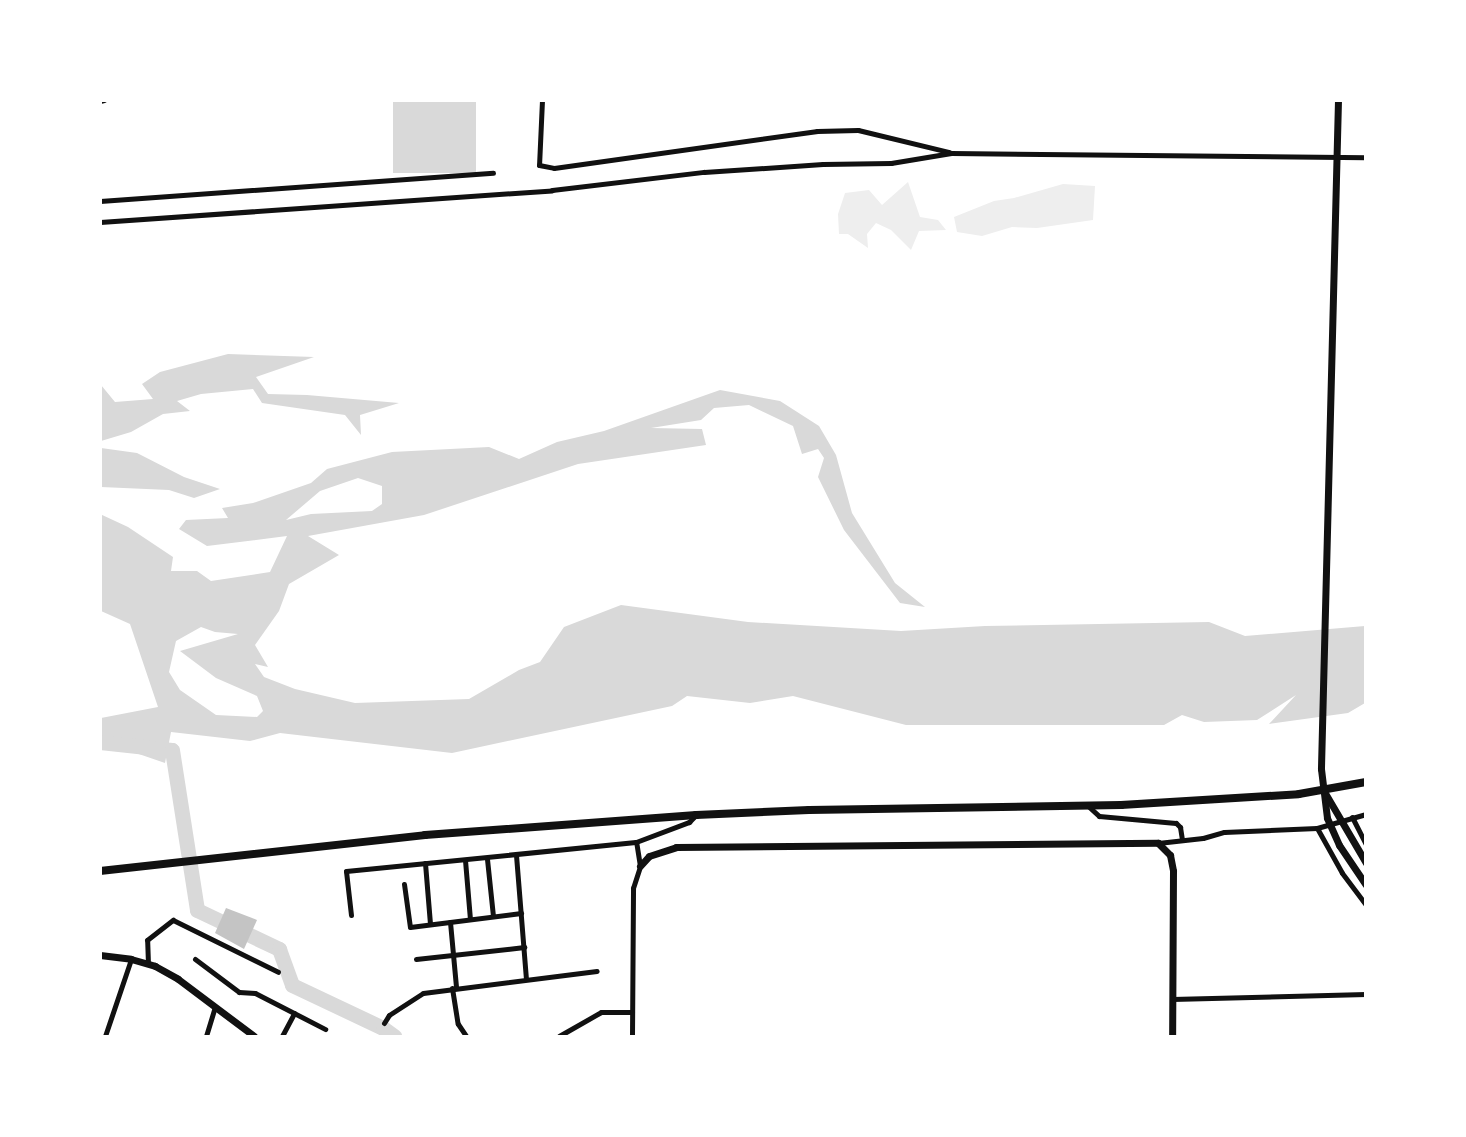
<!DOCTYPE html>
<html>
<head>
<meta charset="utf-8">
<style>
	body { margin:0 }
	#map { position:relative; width:1466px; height:1137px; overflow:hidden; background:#fff; font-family:Lora,serif }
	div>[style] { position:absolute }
	.green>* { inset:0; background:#eee }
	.water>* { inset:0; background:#d9d9d9; transform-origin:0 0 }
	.river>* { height:15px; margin:-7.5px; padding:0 7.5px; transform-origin:7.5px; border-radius:7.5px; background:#d9d9d9 }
	.building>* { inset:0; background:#c4c4c4 }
	.minor>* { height:5px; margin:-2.5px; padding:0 2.5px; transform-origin:2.5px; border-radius:2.5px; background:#111 }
	.tertiary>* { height:7px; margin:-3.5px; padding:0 3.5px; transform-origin:3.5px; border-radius:3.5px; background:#111 }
	.trunk>* { height:8px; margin:-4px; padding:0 4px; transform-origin:4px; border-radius:4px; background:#111 }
	span { translate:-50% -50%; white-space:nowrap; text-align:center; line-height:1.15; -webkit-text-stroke:4.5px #fff; paint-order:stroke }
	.frame { position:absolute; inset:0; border:102px solid #fff; pointer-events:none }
</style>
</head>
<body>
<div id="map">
	<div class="green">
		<div style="clip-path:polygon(908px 182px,920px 217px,938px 220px,946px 230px,919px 231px,911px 250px,891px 230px,876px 223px,867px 234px,868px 248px,848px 234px,839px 234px,838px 214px,845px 193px,869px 190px,882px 205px)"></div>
		<div style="clip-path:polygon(1063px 184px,1095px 186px,1093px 220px,1037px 228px,1012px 227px,982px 236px,957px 232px,954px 217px,994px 201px,1014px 198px)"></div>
	</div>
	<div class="water">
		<div style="left:393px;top:101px;width:83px;height:72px"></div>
		<div style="clip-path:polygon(228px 354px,314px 357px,256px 377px,268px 394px,307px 395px,399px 403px,360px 415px,361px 435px,345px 415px,262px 403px,253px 389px,201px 394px,177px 401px,190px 411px,163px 414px,131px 432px,101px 441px,101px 385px,115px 402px,153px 399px,142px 384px,160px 372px)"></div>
		<div style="clip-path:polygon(evenodd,720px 390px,780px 401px,819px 426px,836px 455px,852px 513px,895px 583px,925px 607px,900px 603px,844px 530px,818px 477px,824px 458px,818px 449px,802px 454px,793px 426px,749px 405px,714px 408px,701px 420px,651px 428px,702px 429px,706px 445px,578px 464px,424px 515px,308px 536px,339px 555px,289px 584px,279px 611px,255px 645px,268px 667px,255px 664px,264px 677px,295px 689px,355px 703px,469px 699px,519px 670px,540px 662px,564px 627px,621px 605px,748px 622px,901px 631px,985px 626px,1209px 622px,1245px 636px,1365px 626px,1365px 703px,1348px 713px,1269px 724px,1296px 695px,1257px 720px,1204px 722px,1182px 715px,1164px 725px,906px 725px,793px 696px,750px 703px,687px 696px,672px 706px,452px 753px,280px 733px,250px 741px,171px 732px,165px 763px,101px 741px,101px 718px,158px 707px,130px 624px,101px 611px,100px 514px,128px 527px,173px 557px,171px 571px,197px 571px,211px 581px,270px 572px,287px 536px,207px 546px,179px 529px,186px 520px,228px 518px,222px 508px,253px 503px,311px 483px,327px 469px,392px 452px,489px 447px,519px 459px,557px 442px,604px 431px,720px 390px,358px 478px,382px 486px,382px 504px,372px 511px,311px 514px,286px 520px,320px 491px,358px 478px,720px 390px,201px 627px,215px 632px,238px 634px,180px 651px,216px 678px,257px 696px,263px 711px,257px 717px,216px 715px,180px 690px,169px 672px,176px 641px,201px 627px)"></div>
		<div style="clip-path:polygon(101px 448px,137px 453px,184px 477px,220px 489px,194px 498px,169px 490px,101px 487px)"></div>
	</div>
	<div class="river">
		<div style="left:100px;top:742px;width:72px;rotate:6.3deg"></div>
		<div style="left:172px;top:750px;width:162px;rotate:81.1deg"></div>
		<div style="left:197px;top:910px;width:91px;rotate:25.4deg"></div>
		<div style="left:279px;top:949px;width:38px;rotate:70deg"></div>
		<div style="left:292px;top:985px;width:101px;rotate:25.3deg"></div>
		<div style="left:383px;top:1028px;width:14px;rotate:36deg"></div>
	</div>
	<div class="building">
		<div style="clip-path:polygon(226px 908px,257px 920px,244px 949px,215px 933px)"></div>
	</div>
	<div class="minor">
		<div style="left:542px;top:100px;width:65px;rotate:92.6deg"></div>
		<div style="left:539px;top:165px;width:15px;rotate:11deg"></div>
		<div style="left:554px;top:168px;width:266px;rotate:-8deg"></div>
		<div style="left:817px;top:131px;width:41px;rotate:-1.4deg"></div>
		<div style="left:858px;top:130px;width:94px;rotate:13.6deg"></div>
		<div style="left:100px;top:101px;width:4px;rotate:-14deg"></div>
		<div style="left:100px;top:201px;width:394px;rotate:-4.1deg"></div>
		<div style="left:100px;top:222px;width:453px;rotate:-4deg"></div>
		<div style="left:552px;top:190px;width:153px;rotate:-6.8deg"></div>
		<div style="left:704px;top:172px;width:119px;rotate:-3.8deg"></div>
		<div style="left:823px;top:164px;width:68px;rotate:-0.8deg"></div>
		<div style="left:891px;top:163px;width:61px;rotate:-9.5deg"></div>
		<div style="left:951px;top:153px;width:415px;rotate:0.6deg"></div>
		<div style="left:1088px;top:806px;width:15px;rotate:42deg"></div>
		<div style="left:1099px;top:816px;width:77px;rotate:5.2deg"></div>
		<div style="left:1176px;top:823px;width:6px;rotate:45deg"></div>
		<div style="left:1180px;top:827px;width:13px;rotate:81deg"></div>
		<div style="left:1352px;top:817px;width:31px;rotate:63deg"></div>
		<div style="left:1317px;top:828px;width:51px;rotate:60.9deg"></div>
		<div style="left:1342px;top:873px;width:40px;rotate:53deg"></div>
		<div style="left:1158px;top:843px;width:45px;rotate:-6.3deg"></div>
		<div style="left:1203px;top:838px;width:22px;rotate:-16deg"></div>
		<div style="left:1224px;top:832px;width:93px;rotate:-2.5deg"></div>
		<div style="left:1317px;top:828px;width:51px;rotate:-15.9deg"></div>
		<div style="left:516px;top:855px;width:123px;rotate:85.4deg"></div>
		<div style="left:487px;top:859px;width:57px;rotate:84deg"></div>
		<div style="left:465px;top:860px;width:59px;rotate:85.2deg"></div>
		<div style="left:425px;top:863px;width:61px;rotate:85.3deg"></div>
		<div style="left:404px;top:884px;width:43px;rotate:82.1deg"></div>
		<div style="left:410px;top:927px;width:112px;rotate:-7.2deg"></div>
		<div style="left:351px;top:915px;width:44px;rotate:-96.5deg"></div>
		<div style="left:346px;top:871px;width:291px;rotate:-5.7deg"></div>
		<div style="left:450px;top:922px;width:65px;rotate:84.7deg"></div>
		<div style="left:195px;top:959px;width:55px;rotate:36.9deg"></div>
		<div style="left:239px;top:992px;width:16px;rotate:4deg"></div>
		<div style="left:255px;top:993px;width:79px;rotate:27.2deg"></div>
		<div style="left:416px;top:959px;width:109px;rotate:-6.3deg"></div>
		<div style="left:148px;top:964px;width:24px;rotate:-92deg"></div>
		<div style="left:147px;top:940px;width:33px;rotate:-38deg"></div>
		<div style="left:173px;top:920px;width:117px;rotate:26.3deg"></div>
		<div style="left:452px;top:988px;width:36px;rotate:81deg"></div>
		<div style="left:458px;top:1024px;width:14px;rotate:56deg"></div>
		<div style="left:1172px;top:999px;width:194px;rotate:-1.5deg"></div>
		<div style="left:384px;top:1023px;width:9px;rotate:-58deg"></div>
		<div style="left:389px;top:1015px;width:40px;rotate:-32.9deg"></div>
		<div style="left:423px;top:993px;width:175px;rotate:-7.2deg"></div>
		<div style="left:105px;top:1036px;width:81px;rotate:-71.3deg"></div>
		<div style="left:206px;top:1036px;width:30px;rotate:-73deg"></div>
		<div style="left:282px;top:1036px;width:26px;rotate:-62deg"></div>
		<div style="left:559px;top:1036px;width:48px;rotate:-29.7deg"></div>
		<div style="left:601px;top:1012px;width:31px"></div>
		<div style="left:632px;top:1036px;width:148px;rotate:-89.6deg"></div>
		<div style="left:633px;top:888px;width:23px;rotate:-72deg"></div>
		<div style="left:640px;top:866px;width:24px;rotate:-99deg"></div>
		<div style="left:636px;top:842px;width:57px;rotate:-20.7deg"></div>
		<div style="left:689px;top:822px;width:8px;rotate:-45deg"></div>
	</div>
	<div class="tertiary">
		<div style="left:1338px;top:100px;width:669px;rotate:91.46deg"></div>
		<div style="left:1321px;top:769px;width:49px;rotate:83deg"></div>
		<div style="left:1327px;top:818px;width:30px;rotate:66deg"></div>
		<div style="left:1339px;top:845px;width:48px;rotate:56deg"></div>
		<div style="left:1325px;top:793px;width:81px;rotate:59.6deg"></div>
		<div style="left:640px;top:866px;width:13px;rotate:-48deg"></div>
		<div style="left:649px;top:856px;width:28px;rotate:-18deg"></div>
		<div style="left:676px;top:847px;width:482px;rotate:-0.5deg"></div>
		<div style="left:1158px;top:843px;width:17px;rotate:45deg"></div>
		<div style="left:1170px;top:855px;width:16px;rotate:79deg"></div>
		<div style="left:1173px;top:871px;width:165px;rotate:90.3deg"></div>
		<div style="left:100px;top:955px;width:31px;rotate:7deg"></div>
		<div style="left:131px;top:959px;width:25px;rotate:16deg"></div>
		<div style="left:155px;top:966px;width:26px;rotate:29deg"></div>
		<div style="left:178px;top:979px;width:95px;rotate:36.9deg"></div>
	</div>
	<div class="trunk">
		<div style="left:100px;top:871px;width:327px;rotate:-6.3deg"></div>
		<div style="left:425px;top:835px;width:272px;rotate:-4.2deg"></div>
		<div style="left:696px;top:815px;width:113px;rotate:-2.5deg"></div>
		<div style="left:809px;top:810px;width:312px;rotate:-0.9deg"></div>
		<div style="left:1121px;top:805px;width:178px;rotate:-3.5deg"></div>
		<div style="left:1299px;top:794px;width:68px;rotate:-10.2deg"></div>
	</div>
	<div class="frame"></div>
</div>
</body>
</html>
